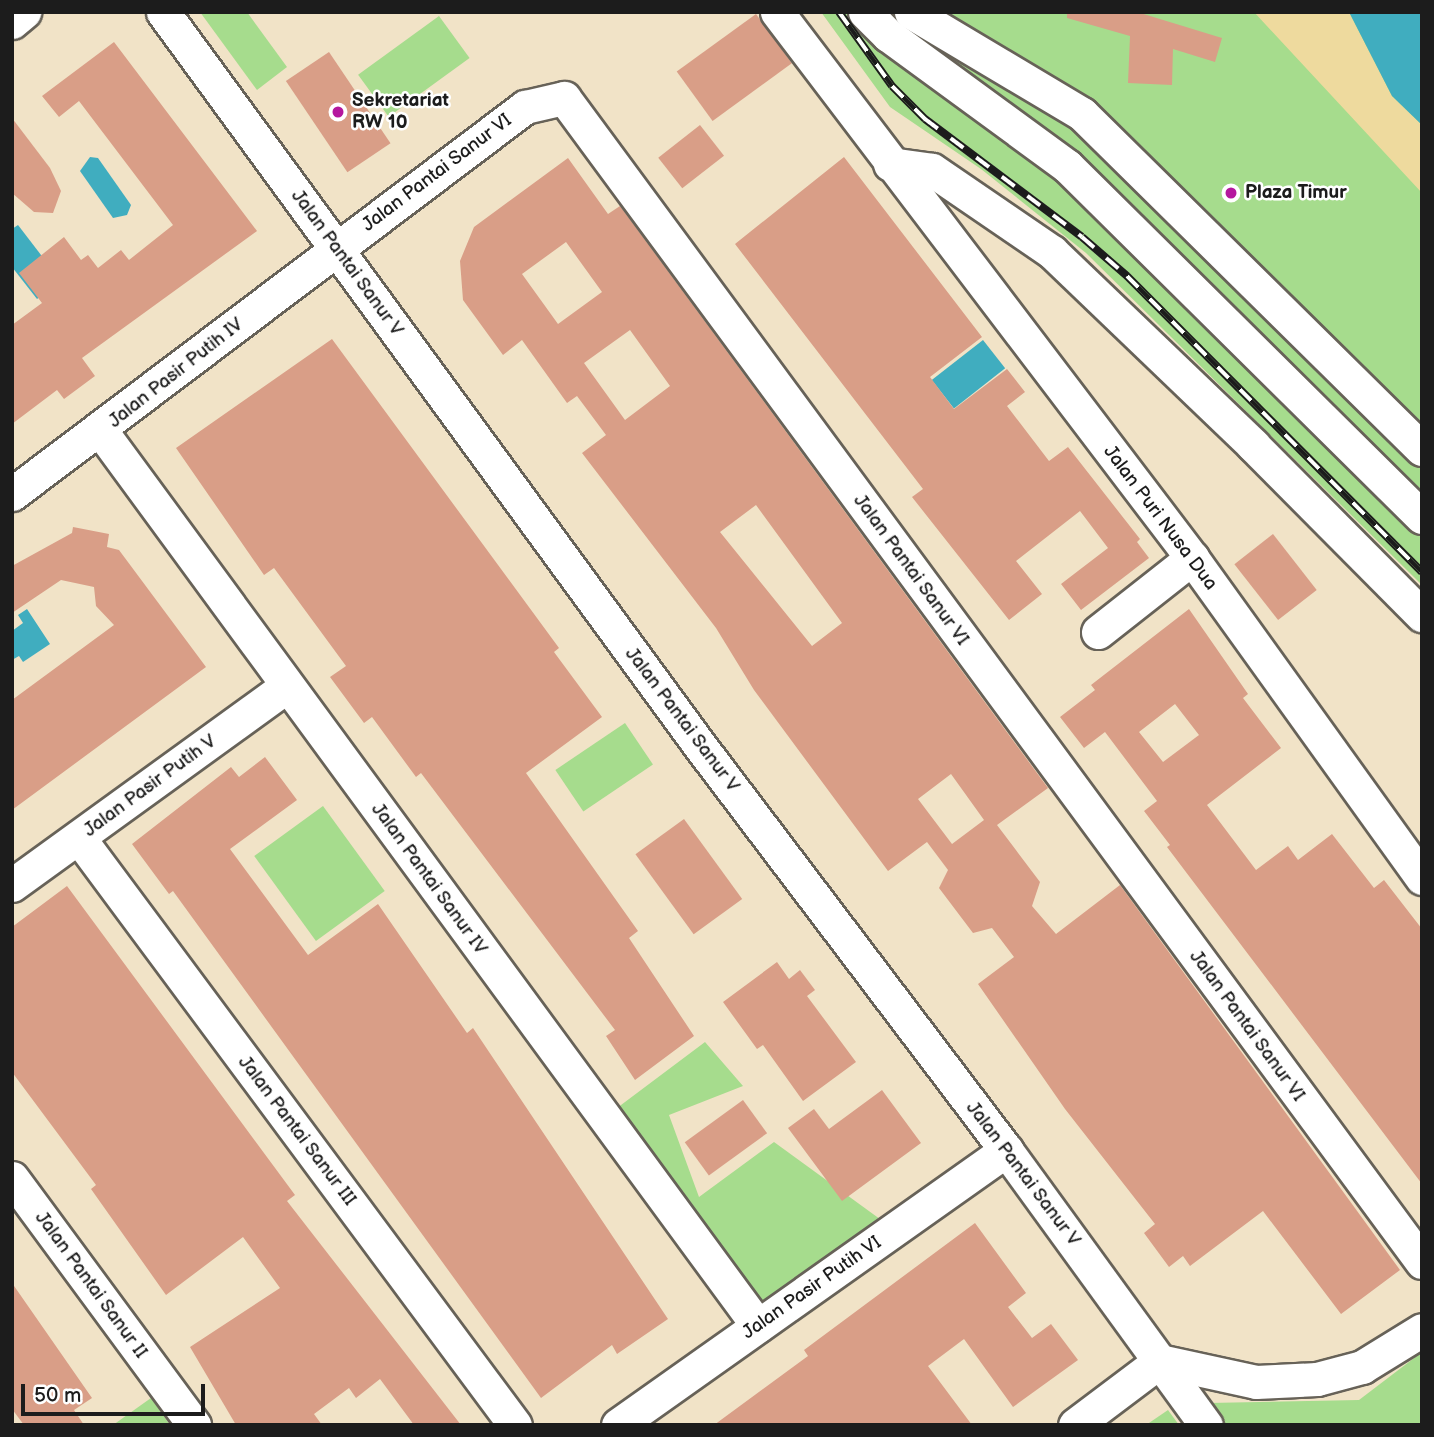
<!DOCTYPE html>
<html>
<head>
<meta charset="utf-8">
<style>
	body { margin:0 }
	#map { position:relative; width:1434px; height:1437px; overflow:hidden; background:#f1e3c7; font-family:"Balsamiq Sans",sans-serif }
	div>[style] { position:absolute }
	.green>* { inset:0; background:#a6dc8d; transform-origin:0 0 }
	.sand>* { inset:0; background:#eeda9e }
	.water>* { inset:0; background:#40adbf; transform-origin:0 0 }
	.building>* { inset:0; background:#d99e87; transform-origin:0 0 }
	.roads { filter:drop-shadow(2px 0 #676258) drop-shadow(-2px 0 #676258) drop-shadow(0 2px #676258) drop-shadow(0 -2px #676258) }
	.minor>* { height:33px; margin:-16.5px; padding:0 16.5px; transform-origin:16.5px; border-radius:16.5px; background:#fff }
	.rail>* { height:8px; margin-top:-4px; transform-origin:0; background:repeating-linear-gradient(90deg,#fff 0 16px,#1c1c1c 0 32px); box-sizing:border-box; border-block:2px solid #1c1c1c }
	.dots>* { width:19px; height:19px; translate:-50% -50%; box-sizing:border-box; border:4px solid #fff; border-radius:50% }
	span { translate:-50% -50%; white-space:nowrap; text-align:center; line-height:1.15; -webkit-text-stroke:5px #fff; paint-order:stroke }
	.poi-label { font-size:19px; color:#1c1c1c; font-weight:700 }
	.left { translate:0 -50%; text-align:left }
	.street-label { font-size:19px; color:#1c1c1c }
	.frame { position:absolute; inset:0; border:14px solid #1c1c1c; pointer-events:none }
	.scale { position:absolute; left:21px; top:1384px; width:184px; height:32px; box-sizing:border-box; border:4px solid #1c1c1c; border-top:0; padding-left:9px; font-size:21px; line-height:24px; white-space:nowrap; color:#1c1c1c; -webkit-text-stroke:5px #fff; paint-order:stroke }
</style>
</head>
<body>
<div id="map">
	<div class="green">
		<div style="clip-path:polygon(200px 12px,247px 12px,287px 67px,257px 90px)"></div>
		<div style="clip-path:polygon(821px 12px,1422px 12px,1422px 585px,1086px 253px,981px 169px,890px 107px)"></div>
		<div style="left:439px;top:16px;width:52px;height:100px;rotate:54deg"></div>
		<div style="left:625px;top:723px;width:50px;height:84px;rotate:56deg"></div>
		<div style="left:323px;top:806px;width:105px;height:85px;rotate:54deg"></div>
		<div style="clip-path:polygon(705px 1042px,743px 1086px,669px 1115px,699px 1197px,774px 1142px,884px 1222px,759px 1306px,617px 1108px)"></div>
		<div style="clip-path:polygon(1422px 1352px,1422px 1425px,1225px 1425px,1208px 1403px,1359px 1400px)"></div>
		<div style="clip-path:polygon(151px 1398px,170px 1425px,113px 1425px)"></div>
		<div style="clip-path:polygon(1168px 1410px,1179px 1425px,1146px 1425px)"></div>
	</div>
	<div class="sand">
		<div style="clip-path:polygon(1254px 12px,1349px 12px,1392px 96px,1422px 125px,1422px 193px)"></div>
	</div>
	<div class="water">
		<div style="clip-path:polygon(1349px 12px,1422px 12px,1422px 125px,1392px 96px)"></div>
		<div style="clip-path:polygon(90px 157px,98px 158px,131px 205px,127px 215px,113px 218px,80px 171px)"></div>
		<div style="clip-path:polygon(18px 225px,61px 281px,37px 299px,12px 267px,12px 229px)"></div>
		<div style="left:983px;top:340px;width:36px;height:65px;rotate:52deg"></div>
		<div style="clip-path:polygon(27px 609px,50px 644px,23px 662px,19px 656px,12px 660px,12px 631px,23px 623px,18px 615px)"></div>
	</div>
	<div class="building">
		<div style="clip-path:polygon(1067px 12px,1137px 12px,1222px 38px,1215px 62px,1173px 49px,1172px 85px,1128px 83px,1130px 36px,1067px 18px)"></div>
		<div style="left:756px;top:14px;width:61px;height:98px;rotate:54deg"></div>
		<div style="clip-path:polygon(114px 42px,257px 231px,82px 358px,95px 376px,64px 399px,57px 390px,12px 424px,12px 325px,42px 303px,19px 273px,64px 237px,81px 260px,88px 255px,98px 268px,121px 250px,129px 260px,173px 225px,79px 101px,59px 117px,42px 96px)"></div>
		<div style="left:329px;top:52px;width:110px;height:52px;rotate:56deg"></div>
		<div style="clip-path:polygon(12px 118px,50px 168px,61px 191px,53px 213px,34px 212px,12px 193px)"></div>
		<div style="left:700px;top:125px;width:39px;height:53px;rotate:52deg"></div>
		<div style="clip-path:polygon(844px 157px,982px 337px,930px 377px,954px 409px,1007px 369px,1025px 392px,1007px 406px,1049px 461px,1068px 447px,1140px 539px,1137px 542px,1149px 558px,1081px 610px,1061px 584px,1108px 548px,1080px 511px,1016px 561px,1042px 594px,1009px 620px,912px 497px,923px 489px,735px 244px)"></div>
		<div style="clip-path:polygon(evenodd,568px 158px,608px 214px,620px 206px,1048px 788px,997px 825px,1040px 882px,1032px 906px,1056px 934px,1120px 885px,1400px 1270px,1341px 1314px,1263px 1211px,1190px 1266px,1183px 1256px,1169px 1267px,1144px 1233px,1155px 1224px,1065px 1109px,978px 984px,1014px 957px,992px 928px,973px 933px,939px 888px,948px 870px,927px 842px,888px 871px,754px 690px,716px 628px,582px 453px,606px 435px,577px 396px,567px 403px,522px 340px,503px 355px,463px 300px,460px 261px,474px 227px,568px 158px,566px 242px,602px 292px,558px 324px,522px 274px,566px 242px,568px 158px,630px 330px,670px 386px,625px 420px,584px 363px,630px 330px,568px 158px,756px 505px,842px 623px,812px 646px,720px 532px,756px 505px,568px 158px,951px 774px,984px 820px,952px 844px,918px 799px,951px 774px)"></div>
		<div style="clip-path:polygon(332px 339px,559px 648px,554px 652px,602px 717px,526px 773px,638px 931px,629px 938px,694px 1036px,635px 1080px,606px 1036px,615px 1030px,421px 773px,416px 777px,372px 717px,364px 723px,330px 677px,346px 666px,274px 568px,264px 575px,176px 448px)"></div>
		<div style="clip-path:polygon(73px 527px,109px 534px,107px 547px,119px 550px,206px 667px,12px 810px,12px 700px,114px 625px,96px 606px,94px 587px,61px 580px,12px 613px,12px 566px,72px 533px)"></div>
		<div style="left:1273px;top:534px;width:71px;height:49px;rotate:52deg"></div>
		<div style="clip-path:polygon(evenodd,1189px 609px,1248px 694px,1243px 698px,1281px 748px,1207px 805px,1256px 870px,1288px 846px,1298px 860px,1332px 834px,1374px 888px,1384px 880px,1422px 929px,1422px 1184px,1167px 847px,1170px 845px,1144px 811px,1157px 801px,1105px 732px,1084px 748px,1060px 717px,1095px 690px,1091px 685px,1189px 609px,1175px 704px,1199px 735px,1163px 762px,1139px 732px,1175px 704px)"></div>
		<div style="clip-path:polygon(265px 757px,297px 800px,230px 849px,308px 955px,378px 904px,467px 1033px,473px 1028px,668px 1319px,617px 1354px,612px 1345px,541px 1398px,173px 891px,169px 894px,132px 844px,231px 767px,239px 777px)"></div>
		<div style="left:684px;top:819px;width:99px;height:60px;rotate:54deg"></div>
		<div style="clip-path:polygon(67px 886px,295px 1195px,287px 1201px,461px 1425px,414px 1425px,380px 1379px,356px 1398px,349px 1388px,314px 1414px,322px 1425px,236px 1425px,190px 1347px,280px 1288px,243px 1237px,166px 1295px,91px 1189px,96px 1185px,12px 1072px,12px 927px)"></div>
		<div style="clip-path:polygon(777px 962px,789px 979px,800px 970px,815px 990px,807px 996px,856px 1062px,803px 1101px,763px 1045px,757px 1049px,723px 1002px)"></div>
		<div style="clip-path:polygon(882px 1090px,921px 1143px,842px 1201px,788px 1128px,814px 1109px,829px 1129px)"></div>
		<div style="left:743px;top:1100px;width:41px;height:72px;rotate:54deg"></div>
		<div style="clip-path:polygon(975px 1223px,1026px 1293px,1008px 1307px,1032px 1338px,1051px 1324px,1078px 1360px,1013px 1407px,964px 1339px,928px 1366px,972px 1425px,714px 1425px,808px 1356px,804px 1350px)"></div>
		<div style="clip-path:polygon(12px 1283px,92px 1398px,74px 1410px,84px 1425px,24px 1425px,12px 1409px)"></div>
	</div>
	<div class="roads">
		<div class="minor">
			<div style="left:163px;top:12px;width:904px;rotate:53.81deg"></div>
			<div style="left:697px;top:742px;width:512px;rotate:52.86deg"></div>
			<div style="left:1006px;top:1150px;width:340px;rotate:54deg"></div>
			<div style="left:777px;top:12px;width:686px;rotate:52.76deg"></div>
			<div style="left:1192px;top:558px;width:394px;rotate:54.3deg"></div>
			<div style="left:865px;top:12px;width:33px;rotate:45deg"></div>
			<div style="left:888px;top:35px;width:222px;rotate:36.2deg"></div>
			<div style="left:1067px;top:166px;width:499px;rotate:44.7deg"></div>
			<div style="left:911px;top:12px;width:199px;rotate:30.8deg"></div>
			<div style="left:1082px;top:114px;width:477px;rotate:44.6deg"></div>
			<div style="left:12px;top:22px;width:16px;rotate:-40deg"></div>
			<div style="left:890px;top:164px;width:42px;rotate:8.1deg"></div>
			<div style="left:932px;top:170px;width:145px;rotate:34.3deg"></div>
			<div style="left:1052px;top:252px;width:279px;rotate:43.8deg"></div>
			<div style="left:1253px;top:445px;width:240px;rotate:45.2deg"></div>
			<div style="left:101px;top:431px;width:1110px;rotate:53.72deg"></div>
			<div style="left:12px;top:494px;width:643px;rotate:-37.03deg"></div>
			<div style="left:525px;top:107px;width:40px;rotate:-13deg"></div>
			<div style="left:564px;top:98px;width:1446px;rotate:53.61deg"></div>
			<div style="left:1098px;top:632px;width:120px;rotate:-38.2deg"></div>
			<div style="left:79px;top:838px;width:731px;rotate:53.4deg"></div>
			<div style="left:12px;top:885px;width:339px;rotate:-35.9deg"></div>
			<div style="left:12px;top:1178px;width:307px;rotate:53.6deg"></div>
			<div style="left:618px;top:1425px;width:476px;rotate:-35.3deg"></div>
			<div style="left:1075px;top:1425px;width:106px;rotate:-37deg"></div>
			<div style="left:1160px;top:1361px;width:98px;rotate:12.3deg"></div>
			<div style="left:1256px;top:1382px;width:61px;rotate:-2.8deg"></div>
			<div style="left:1317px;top:1379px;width:47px;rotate:-14.9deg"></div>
			<div style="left:1362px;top:1367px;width:70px;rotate:-31.7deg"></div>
		</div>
	</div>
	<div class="rail">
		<div style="left:839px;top:12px;width:91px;rotate:54.4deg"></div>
		<div style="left:892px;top:86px;width:47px;rotate:45deg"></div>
		<div style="left:925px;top:119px;width:196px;rotate:36.9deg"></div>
		<div style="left:1082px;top:237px;width:60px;rotate:40.9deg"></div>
		<div style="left:1127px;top:276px;width:418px;rotate:45.1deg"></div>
	</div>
	<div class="dots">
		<div style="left:338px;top:112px;background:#b5179e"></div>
		<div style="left:1231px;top:193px;background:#b5179e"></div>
	</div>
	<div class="poi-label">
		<span class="left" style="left:352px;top:112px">Sekretariat<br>RW 10</span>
		<span class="left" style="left:1245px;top:193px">Plaza Timur</span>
	</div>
	<div class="street-label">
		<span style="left:437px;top:173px;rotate:-37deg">Jalan Pantai Sanur VI</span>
		<span style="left:347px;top:263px;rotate:54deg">Jalan Pantai Sanur V</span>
		<span style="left:176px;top:373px;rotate:-38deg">Jalan Pasir Putih IV</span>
		<span style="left:1160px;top:518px;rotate:53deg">Jalan Puri Nusa Dua</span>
		<span style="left:911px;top:570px;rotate:54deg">Jalan Pantai Sanur VI</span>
		<span style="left:682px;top:720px;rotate:53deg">Jalan Pantai Sanur V</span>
		<span style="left:150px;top:786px;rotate:-36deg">Jalan Pasir Putih V</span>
		<span style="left:429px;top:879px;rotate:54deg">Jalan Pantai Sanur IV</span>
		<span style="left:1247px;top:1026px;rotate:54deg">Jalan Pantai Sanur VI</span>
		<span style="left:297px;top:1131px;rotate:53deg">Jalan Pantai Sanur III</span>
		<span style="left:1023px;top:1174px;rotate:53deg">Jalan Pantai Sanur V</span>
		<span style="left:91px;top:1285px;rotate:54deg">Jalan Pantai Sanur II</span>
		<span style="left:812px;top:1288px;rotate:-35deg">Jalan Pasir Putih VI</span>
	</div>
	<div class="frame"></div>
	<div class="scale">50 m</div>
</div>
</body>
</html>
